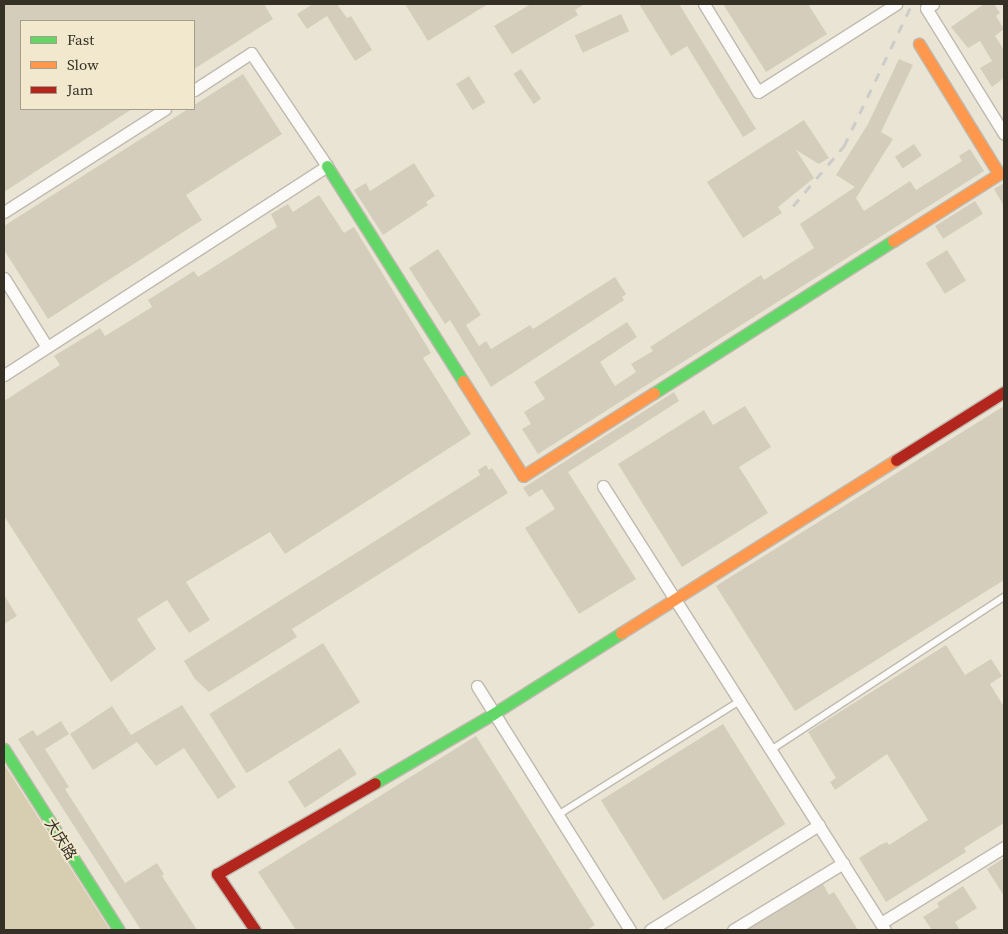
<!DOCTYPE html>
<html>
<head>
<meta charset="utf-8">
<style>
	body { margin:0 }
	#map { position:relative; width:1008px; height:934px; overflow:hidden; background:#eae4d5; font-family:"Source Serif 4","Noto Sans SC",serif }
	div>[style] { position:absolute }
	.green>* { inset:0; background:#d7cdb1 }
	.building>* { inset:0; background:#d5cdbb; transform-origin:0 0 }
	.roads { filter:drop-shadow(1px 0 #bfbaae) drop-shadow(-1px 0 #bfbaae) drop-shadow(0 1px #bfbaae) drop-shadow(0 -1px #bfbaae) }
	.lane>* { height:5.5px; margin:-2.75px; padding:0 2.75px; transform-origin:2.75px; border-radius:2.75px; background:#fcfbf9 }
	.street>* { height:11px; margin:-5.5px; padding:0 5.5px; transform-origin:5.5px; border-radius:5.5px; background:#fcfbf9 }
	.fast>* { height:11px; margin:-5.5px; padding:0 5.5px; transform-origin:5.5px; border-radius:5.5px; background:#63d668 }
	.slow>* { height:11px; margin:-5.5px; padding:0 5.5px; transform-origin:5.5px; border-radius:5.5px; background:#ff974d }
	.jam>* { height:11px; margin:-5.5px; padding:0 5.5px; transform-origin:5.5px; border-radius:5.5px; background:#b3261e }
	.rail>* { height:3px; margin-top:-1.5px; transform-origin:0; background:repeating-linear-gradient(90deg,#ceccc8 0 9px,transparent 0 18px) }
	span { translate:-50% -50%; white-space:nowrap; text-align:center; line-height:1.15; -webkit-text-stroke:4px #f2e8cd; paint-order:stroke }
	.street-label { font-size:15px; color:#343026 }
	.frame { position:absolute; inset:0; border:5px solid #343026; pointer-events:none }
	.legend { position:absolute; left:20px; top:20px; width:175px; height:90px; box-sizing:border-box; background:#f2e8cd; border:1px solid #a69e8a; margin:0; padding:6px 9px; list-style:none; font-size:15px; color:#343026 }
	.legend li { display:flex; align-items:center; gap:10px; height:25px }
	.legend b { width:25px; border:1px solid #a69e8a }
</style>
</head>
<body>
<div id="map">
	<div class="green">
		<div style="clip-path:polygon(4px 764px,110px 930px,4px 930px)"></div>
	</div>
	<div class="building">
		<div style="clip-path:polygon(7px 4px,264px 4px,273px 19px,194px 69px,194px 21px,21px 21px,21px 109px,132px 109px,4px 192px,4px 6px)"></div>
		<div style="clip-path:polygon(313px 4px,337px 4px,347px 18px,351px 16px,372px 50px,355px 61px,327px 16px,307px 29px,297px 14px)"></div>
		<div style="clip-path:polygon(405px 4px,488px 4px,428px 41px)"></div>
		<div style="clip-path:polygon(531px 4px,585px 4px,575px 10px,578px 15px,512px 54px,494px 26px)"></div>
		<div style="clip-path:polygon(639px 4px,679px 4px,756px 129px,743px 137px,687px 46px,671px 56px)"></div>
		<div style="clip-path:polygon(723px 4px,808px 4px,827px 34px,766px 72px)"></div>
		<div style="clip-path:polygon(984px 4px,994px 4px,1000px 13px,996px 16px,1004px 29px,995px 36px,1004px 50px,1004px 78px,992px 87px,980px 68px,992px 61px,980px 41px,968px 48px,951px 27px)"></div>
		<div style="left:621px;top:14px;width:19px;height:51px;rotate:65deg"></div>
		<div style="clip-path:polygon(899px 59px,913px 65px,881px 132px,893px 139px,856px 198px,864px 211px,910px 181px,916px 190px,962px 161px,959px 156px,970px 149px,984px 171px,538px 454px,522px 429px,531px 424px,524px 412px,545px 399px,534px 382px,627px 322px,637px 337px,600px 362px,615px 386px,636px 372px,631px 364px,653px 351px,650px 347px,761px 275px,764px 280px,814px 248px,800px 224px,855px 187px,836px 175px,868px 124px)"></div>
		<div style="left:521px;top:69px;width:36px;height:9px;rotate:56deg"></div>
		<div style="clip-path:polygon(243px 74px,282px 134px,186px 195px,202px 220px,48px 319px,4px 250px,4px 226px,188px 109px,194px 109px,194px 105px)"></div>
		<div style="left:469px;top:76px;width:31px;height:15px;rotate:58deg"></div>
		<div style="clip-path:polygon(804px 120px,829px 158px,819px 164px,796px 150px,814px 178px,778px 207px,782px 213px,743px 238px,707px 182px)"></div>
		<div style="left:914px;top:144px;width:14px;height:23px;rotate:56deg"></div>
		<div style="clip-path:polygon(414px 163px,435px 196px,426px 202px,428px 205px,383px 235px,354px 190px,366px 183px,370px 191px)"></div>
		<div style="clip-path:polygon(1004px 183px,1004px 206px,994px 189px)"></div>
		<div style="clip-path:polygon(319px 195px,344px 233px,354px 227px,431px 353px,423px 358px,471px 434px,285px 554px,270px 532px,186px 582px,210px 620px,189px 633px,167px 600px,137px 619px,156px 649px,111px 682px,4px 516px,4px 401px,60px 365px,54px 356px,100px 328px,105px 336px,152px 307px,148px 300px,194px 271px,198px 277px,277px 227px,271px 214px,288px 204px,293px 212px)"></div>
		<div style="left:975px;top:201px;width:15px;height:47px;rotate:58deg"></div>
		<div style="clip-path:polygon(438px 249px,481px 315px,466px 325px,479px 346px,486px 341px,491px 349px,530px 325px,533px 329px,615px 277px,626px 294px,622px 297px,624px 300px,491px 387px,450px 320px,445px 324px,409px 268px)"></div>
		<div style="left:947px;top:250px;width:36px;height:25px;rotate:58deg"></div>
		<div style="clip-path:polygon(674px 392px,679px 401px,568px 472px,636px 579px,579px 614px,525px 528px,555px 509px,542px 489px,529px 497px,523px 488px)"></div>
		<div style="clip-path:polygon(745px 406px,771px 447px,739px 467px,768px 513px,682px 567px,618px 464px,704px 410px,713px 425px)"></div>
		<div style="clip-path:polygon(1004px 406px,1004px 580px,795px 711px,716px 586px)"></div>
		<div style="clip-path:polygon(486px 465px,489px 470px,492px 468px,508px 493px,292px 629px,297px 637px,219px 686px,209px 692px,195px 679px,184px 661px,480px 475px,478px 470px)"></div>
		<div style="clip-path:polygon(4px 595px,17px 616px,4px 624px)"></div>
		<div style="left:323px;top:643px;width:70px;height:134px;rotate:58deg"></div>
		<div style="clip-path:polygon(946px 645px,965px 675px,991px 659px,1002px 676px,990px 684px,1004px 707px,1004px 823px,964px 848px,966px 852px,886px 902px,859px 858px,880px 845px,887px 842px,889px 845px,928px 820px,887px 754px,835px 790px,830px 782px,836px 778px,808px 732px)"></div>
		<div style="clip-path:polygon(182px 705px,236px 787px,218px 799px,184px 748px,156px 766px,137px 742px,93px 770px,70px 734px,112px 706px,131px 735px)"></div>
		<div style="clip-path:polygon(61px 721px,69px 734px,45px 749px,69px 787px,65px 789px,125px 883px,157px 863px,164px 874px,162px 876px,197px 930px,141px 930px,18px 739px,33px 730px,37px 736px)"></div>
		<div style="left:723px;top:724px;width:118px;height:144px;rotate:58deg"></div>
		<div style="clip-path:polygon(476px 736px,595px 925px,587px 930px,296px 930px,258px 872px)"></div>
		<div style="left:340px;top:748px;width:31px;height:62px;rotate:57deg"></div>
		<div style="clip-path:polygon(1004px 858px,1004px 896px,987px 869px)"></div>
		<div style="clip-path:polygon(823px 884px,829px 895px,834px 892px,858px 930px,747px 930px)"></div>
		<div style="clip-path:polygon(963px 886px,977px 908px,955px 922px,960px 930px,932px 930px,923px 917px,939px 907px,937px 903px)"></div>
	</div>
	<div class="roads">
		<div class="lane">
			<div style="left:771px;top:750px;width:279px;rotate:-33.3deg"></div>
			<div style="left:558px;top:815px;width:215px;rotate:-32.1deg"></div>
		</div>
		<div class="street">
			<div style="left:704px;top:4px;width:103px;rotate:58.5deg"></div>
			<div style="left:758px;top:92px;width:164px;rotate:-32.5deg"></div>
			<div style="left:933px;top:4px;width:8px;rotate:150deg"></div>
			<div style="left:926px;top:8px;width:148px;rotate:58.2deg"></div>
			<div style="left:4px;top:212px;width:191px;rotate:-32.6deg"></div>
			<div style="left:4px;top:278px;width:81px;rotate:58.1deg"></div>
			<div style="left:4px;top:375px;width:385px;rotate:-32.9deg"></div>
			<div style="left:327px;top:166px;width:136px;rotate:-123.9deg"></div>
			<div style="left:251px;top:53px;width:68px;rotate:147deg"></div>
			<div style="left:603px;top:486px;width:526px;rotate:57.58deg"></div>
			<div style="left:477px;top:686px;width:288px;rotate:57.9deg"></div>
			<div style="left:881px;top:923px;width:145px;rotate:-31.7deg"></div>
			<div style="left:650px;top:930px;width:199px;rotate:-31.9deg"></div>
			<div style="left:733px;top:930px;width:129px;rotate:-31.3deg"></div>
		</div>
		<div class="fast">
			<div style="left:327px;top:166px;width:254px;rotate:57.7deg"></div>
			<div style="left:654px;top:393px;width:283px;rotate:-32.5deg"></div>
			<div style="left:4px;top:749px;width:214px;rotate:57.6deg"></div>
			<div style="left:375px;top:783px;width:137px;rotate:-30.3deg"></div>
			<div style="left:493px;top:714px;width:151px;rotate:-32.3deg"></div>
		</div>
		<div class="slow">
			<div style="left:893px;top:241px;width:125px;rotate:-32.3deg"></div>
			<div style="left:999px;top:174px;width:153px;rotate:-121.6deg"></div>
			<div style="left:463px;top:381px;width:112px;rotate:57.7deg"></div>
			<div style="left:523px;top:476px;width:155px;rotate:-32.4deg"></div>
			<div style="left:621px;top:633px;width:325px;rotate:-32.2deg"></div>
		</div>
		<div class="jam">
			<div style="left:896px;top:460px;width:128px;rotate:-32.2deg"></div>
			<div style="left:255px;top:930px;width:68px;rotate:-124.2deg"></div>
			<div style="left:217px;top:874px;width:182px;rotate:-29.9deg"></div>
		</div>
	</div>
	<div class="rail">
		<div style="left:793px;top:206px;width:79px;rotate:-49.6deg"></div>
		<div style="left:844px;top:146px;width:157px;rotate:-64.4deg"></div>
	</div>
	<div class="street-label">
		<span style="left:61px;top:839px;rotate:58deg">大庆路</span>
	</div>
	<div class="frame"></div>
	<ul class="legend">
	<li><b style="height:6px;background:#63d668"></b>Fast</li>
	<li><b style="height:6px;background:#ff974d"></b>Slow</li>
	<li><b style="height:6px;background:#b3261e"></b>Jam</li>
	</ul>
</div>
</body>
</html>
